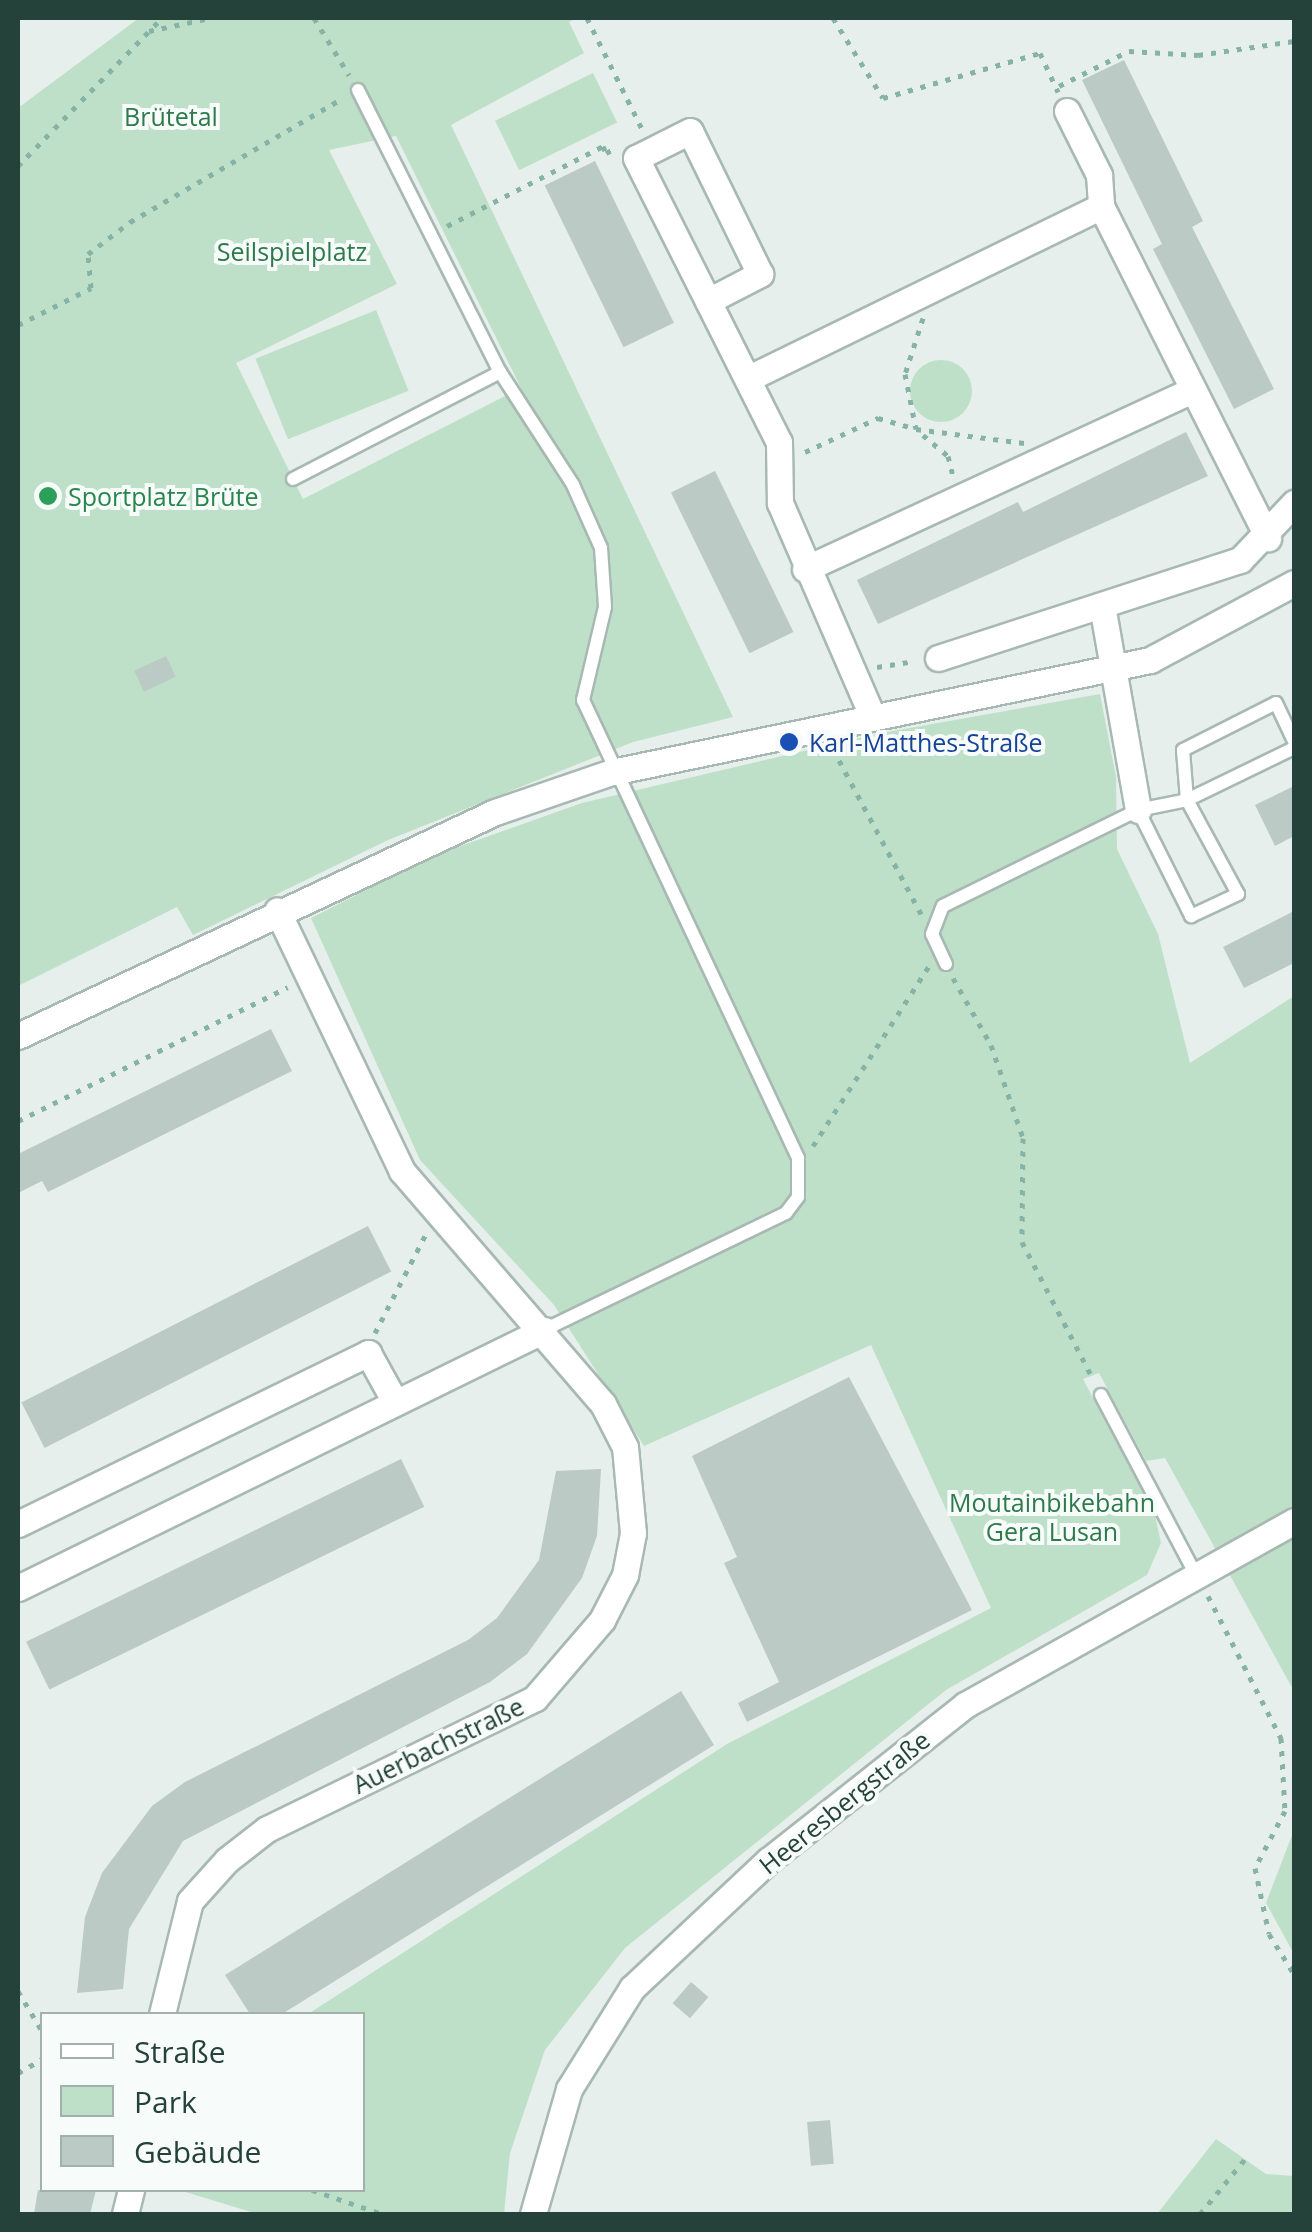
<!DOCTYPE html>
<html>
<head>
<meta charset="utf-8">
<style>
	body { margin:0 }
	#map { position:relative; width:1312px; height:2232px; overflow:hidden; background:#e6efeb; font-family:"Open Sans",sans-serif }
	div>[style] { position:absolute }
	.green>* { inset:0; background:#bfe0c8; transform-origin:0 0 }
	.round { border-radius:50% }
	.building>* { inset:0; background:#bbcac4; transform-origin:0 0 }
	.path>* { height:5px; margin-top:-2.5px; transform-origin:0; background:repeating-linear-gradient(90deg,#86b3a5 0 5px,transparent 0 13px) }
	.roads { filter:drop-shadow(2px 0 #a8b8b2) drop-shadow(-2px 0 #a8b8b2) drop-shadow(0 2px #a8b8b2) drop-shadow(0 -2px #a8b8b2) }
	.lane>* { height:12px; margin:-6px; padding:0 6px; transform-origin:6px; border-radius:6px; background:#fff }
	.street>* { height:25px; margin:-12.5px; padding:0 12.5px; transform-origin:12.5px; border-radius:12.5px; background:#fff }
	.dots>* { width:28px; height:28px; translate:-50% -50%; box-sizing:border-box; border:5px solid #f7fbf9; border-radius:50% }
	span { translate:-50% -50%; white-space:nowrap; text-align:center; line-height:1.15; -webkit-text-stroke:8px #f7fbf9; paint-order:stroke }
	.park-label { font-size:25px; color:#2d7a4b }
	.leisure-label { font-size:25px; color:#27864d }
	.left { translate:0 -50%; text-align:left }
	.transit-label { font-size:25px; color:#164399 }
	.street-label { font-size:25px; color:#24423a }
	.frame { position:absolute; inset:0; border:20px solid #24423a; pointer-events:none }
	.legend { position:absolute; left:40px; top:2012px; width:325px; height:180px; box-sizing:border-box; background:#f7fbf9; border:2px solid #a3b1ad; margin:0; padding:12px 18px; list-style:none; font-size:30px; color:#24423a }
	.legend li { display:flex; align-items:center; gap:20px; height:50px }
	.legend b { width:50px; border:2px solid #a3b1ad }
</style>
</head>
<body>
<div id="map">
	<div class="green">
		<div style="clip-path:polygon(evenodd,139px 18px,576px 18px,569px 22px,584px 53px,451px 125px,733px 717px,633px 742px,388px 840px,193px 935px,177px 907px,18px 986px,18px 108px,139px 18px,396px 136px,521px 388px,303px 499px,236px 363px,397px 284px,329px 150px,396px 136px)"></div>
		<div style="left:593px;top:73px;width:55px;height:109px;rotate:64deg"></div>
		<div style="left:376px;top:310px;width:87px;height:130px;rotate:68deg"></div>
		<div class="round" style="left:910px;top:360px;width:62px;height:62px"></div>
		<div style="clip-path:polygon(1100px 694px,1116px 777px,1117px 849px,1158px 934px,1190px 1063px,1294px 996px,1294px 1691px,1165px 1458px,1146px 1461px,1099px 1373px,1083px 1379px,1155px 1515px,1161px 1543px,1147px 1575px,946px 1690px,625px 1948px,545px 2050px,510px 2153px,504px 2214px,258px 2214px,179px 2190px,362px 2190px,362px 2014px,308px 2014px,727px 1744px,991px 1608px,871px 1345px,644px 1446px,554px 1305px,420px 1160px,311px 918px,435px 855px,582px 803px,876px 734px)"></div>
		<div style="clip-path:polygon(1294px 1830px,1294px 1954px,1266px 1903px)"></div>
		<div style="clip-path:polygon(1216px 2139px,1266px 2174px,1294px 2176px,1294px 2214px,1157px 2214px)"></div>
	</div>
	<div class="building">
		<div style="clip-path:polygon(1124px 60px,1203px 221px,1192px 227px,1274px 389px,1234px 409px,1153px 249px,1162px 244px,1082px 80px)"></div>
		<div style="left:595px;top:161px;width:180px;height:56px;rotate:64deg"></div>
		<div style="clip-path:polygon(1186px 432px,1208px 476px,878px 624px,857px 580px,1018px 502px,1023px 512px)"></div>
		<div style="left:715px;top:471px;width:179px;height:49px;rotate:64deg"></div>
		<div style="left:166px;top:656px;width:23px;height:35px;rotate:65deg"></div>
		<div style="clip-path:polygon(1294px 786px,1294px 836px,1275px 846px,1255px 805px)"></div>
		<div style="clip-path:polygon(1294px 911px,1294px 963px,1244px 988px,1223px 947px)"></div>
		<div style="clip-path:polygon(271px 1029px,292px 1071px,48px 1192px,42px 1181px,18px 1193px,18px 1154px)"></div>
		<div style="left:368px;top:1226px;width:51px;height:389px;rotate:63deg"></div>
		<div style="clip-path:polygon(849px 1377px,972px 1610px,747px 1722px,738px 1703px,779px 1682px,724px 1563px,737px 1557px,692px 1456px)"></div>
		<div style="left:401px;top:1459px;width:53px;height:417px;rotate:64deg"></div>
		<div style="clip-path:polygon(601px 1469px,597px 1536px,582px 1578px,527px 1654px,490px 1682px,183px 1841px,129px 1929px,123px 1989px,77px 1993px,85px 1917px,102px 1873px,152px 1806px,185px 1782px,468px 1640px,497px 1618px,539px 1560px,556px 1471px)"></div>
		<div style="clip-path:polygon(681px 1691px,714px 1745px,282px 2014px,250px 2014px,225px 1975px)"></div>
		<div style="left:691px;top:1982px;width:23px;height:28px;rotate:41deg"></div>
		<div style="left:830px;top:2120px;width:44px;height:23px;rotate:85deg"></div>
		<div style="clip-path:polygon(38px 2190px,96px 2190px,90px 2214px,34px 2214px)"></div>
	</div>
	<div class="path">
		<div style="left:314px;top:18px;width:67px;rotate:58.4deg"></div>
		<div style="left:587px;top:18px;width:126px;rotate:63.6deg"></div>
		<div style="left:833px;top:18px;width:94px;rotate:58deg"></div>
		<div style="left:883px;top:98px;width:163px;rotate:-16deg"></div>
		<div style="left:1040px;top:53px;width:43px;rotate:65.2deg"></div>
		<div style="left:149px;top:31px;width:62px;rotate:-12deg"></div>
		<div style="left:1059px;top:86px;width:78px;rotate:-26.6deg"></div>
		<div style="left:1129px;top:51px;width:69px;rotate:3.3deg"></div>
		<div style="left:1198px;top:55px;width:97px;rotate:-8.3deg"></div>
		<div style="left:18px;top:166px;width:206px;rotate:-45.8deg"></div>
		<div style="left:447px;top:226px;width:175px;rotate:-27.1deg"></div>
		<div style="left:603px;top:146px;width:8px;rotate:67deg"></div>
		<div style="left:606px;top:153px;width:11px;rotate:-27deg"></div>
		<div style="left:923px;top:318px;width:59px;rotate:107.8deg"></div>
		<div style="left:905px;top:374px;width:56px;rotate:78.7deg"></div>
		<div style="left:916px;top:429px;width:109px;rotate:7.4deg"></div>
		<div style="left:18px;top:325px;width:82px;rotate:-26.9deg"></div>
		<div style="left:91px;top:288px;width:34px;rotate:-95deg"></div>
		<div style="left:88px;top:254px;width:53px;rotate:-37.3deg"></div>
		<div style="left:130px;top:222px;width:244px;rotate:-30.2deg"></div>
		<div style="left:923px;top:435px;width:33px;rotate:40deg"></div>
		<div style="left:948px;top:456px;width:21px;rotate:76deg"></div>
		<div style="left:805px;top:452px;width:81px;rotate:-25deg"></div>
		<div style="left:878px;top:418px;width:37px;rotate:16deg"></div>
		<div style="left:877px;top:667px;width:38px;rotate:-9deg"></div>
		<div style="left:833px;top:749px;width:189px;rotate:61.9deg"></div>
		<div style="left:953px;top:978px;width:77px;rotate:60.4deg"></div>
		<div style="left:991px;top:1045px;width:98px;rotate:71deg"></div>
		<div style="left:1023px;top:1138px;width:104px;rotate:90.6deg"></div>
		<div style="left:1022px;top:1242px;width:154px;rotate:62.6deg"></div>
		<div style="left:18px;top:1121px;width:301px;rotate:-26.4deg"></div>
		<div style="left:813px;top:1146px;width:214px;rotate:-57.2deg"></div>
		<div style="left:375px;top:1333px;width:114px;rotate:-62.8deg"></div>
		<div style="left:1208px;top:1596px;width:160px;rotate:62.8deg"></div>
		<div style="left:1281px;top:1738px;width:73px;rotate:86.9deg"></div>
		<div style="left:1285px;top:1811px;width:64px;rotate:117.8deg"></div>
		<div style="left:1255px;top:1868px;width:67px;rotate:78deg"></div>
		<div style="left:1269px;top:1934px;width:47px;rotate:58deg"></div>
		<div style="left:18px;top:1991px;width:47px;rotate:59deg"></div>
		<div style="left:18px;top:2073px;width:28px;rotate:-30deg"></div>
		<div style="left:312px;top:2190px;width:74px;rotate:18.9deg"></div>
		<div style="left:1200px;top:2214px;width:71px;rotate:-50.7deg"></div>
	</div>
	<div class="roads">
		<div class="lane">
			<div style="left:358px;top:90px;width:316px;rotate:63.3deg"></div>
			<div style="left:500px;top:372px;width:135px;rotate:57.1deg"></div>
			<div style="left:573px;top:485px;width:69px;rotate:66deg"></div>
			<div style="left:601px;top:548px;width:59px;rotate:86.1deg"></div>
			<div style="left:605px;top:607px;width:96px;rotate:103.3deg"></div>
			<div style="left:583px;top:700px;width:506px;rotate:64.85deg"></div>
			<div style="left:798px;top:1158px;width:39px;rotate:90deg"></div>
			<div style="left:798px;top:1197px;width:20px;rotate:127deg"></div>
			<div style="left:786px;top:1213px;width:269px;rotate:154.2deg"></div>
			<div style="left:293px;top:479px;width:233px;rotate:-27.3deg"></div>
			<div style="left:1138px;top:810px;width:119px;rotate:63.4deg"></div>
			<div style="left:1191px;top:916px;width:52px;rotate:-25.1deg"></div>
			<div style="left:1238px;top:894px;width:107px;rotate:-118.5deg"></div>
			<div style="left:1187px;top:800px;width:50px;rotate:-94.6deg"></div>
			<div style="left:1183px;top:750px;width:104px;rotate:-26.8deg"></div>
			<div style="left:1276px;top:703px;width:42px;rotate:64.7deg"></div>
			<div style="left:946px;top:964px;width:33px;rotate:-115deg"></div>
			<div style="left:932px;top:934px;width:30px;rotate:-69deg"></div>
			<div style="left:943px;top:906px;width:217px;rotate:-26.2deg"></div>
			<div style="left:1138px;top:810px;width:50px;rotate:-11.5deg"></div>
			<div style="left:1187px;top:800px;width:119px;rotate:-25.9deg"></div>
			<div style="left:1101px;top:1395px;width:204px;rotate:62.2deg"></div>
		</div>
		<div class="street">
			<div style="left:1067px;top:111px;width:72px;rotate:63.4deg"></div>
			<div style="left:1099px;top:175px;width:31px;rotate:86deg"></div>
			<div style="left:1101px;top:206px;width:372px;rotate:63.3deg"></div>
			<div style="left:708px;top:301px;width:59px;rotate:-27.4deg"></div>
			<div style="left:760px;top:274px;width:159px;rotate:-116.1deg"></div>
			<div style="left:690px;top:131px;width:60px;rotate:153.4deg"></div>
			<div style="left:636px;top:158px;width:318px;rotate:63.3deg"></div>
			<div style="left:779px;top:442px;width:61px;rotate:89.1deg"></div>
			<div style="left:780px;top:503px;width:229px;rotate:66.6deg"></div>
			<div style="left:749px;top:378px;width:392px;rotate:-26deg"></div>
			<div style="left:805px;top:569px;width:424px;rotate:-24.8deg"></div>
			<div style="left:1103px;top:611px;width:202px;rotate:80deg"></div>
			<div style="left:938px;top:658px;width:318px;rotate:-18deg"></div>
			<div style="left:1240px;top:560px;width:79px;rotate:-46.5deg"></div>
			<div style="left:18px;top:1036px;width:527px;rotate:-25.15deg"></div>
			<div style="left:495px;top:812px;width:124px;rotate:-18.9deg"></div>
			<div style="left:612px;top:772px;width:550px;rotate:-11.76deg"></div>
			<div style="left:1150px;top:660px;width:163px;rotate:-28.1deg"></div>
			<div style="left:18px;top:1524px;width:390px;rotate:-26deg"></div>
			<div style="left:368px;top:1353px;width:56px;rotate:61.1deg"></div>
			<div style="left:18px;top:1588px;width:586px;rotate:-26.13deg"></div>
			<div style="left:162px;top:2014px;width:116px;rotate:-76.1deg"></div>
			<div style="left:190px;top:1901px;width:55px;rotate:-47.9deg"></div>
			<div style="left:227px;top:1860px;width:51px;rotate:-37.8deg"></div>
			<div style="left:267px;top:1829px;width:298px;rotate:-26deg"></div>
			<div style="left:535px;top:1698px;width:103px;rotate:-49.3deg"></div>
			<div style="left:602px;top:1620px;width:51px;rotate:-62.9deg"></div>
			<div style="left:625px;top:1575px;width:43px;rotate:-79.2deg"></div>
			<div style="left:633px;top:1533px;width:86px;rotate:-95.3deg"></div>
			<div style="left:625px;top:1447px;width:48px;rotate:-117.1deg"></div>
			<div style="left:603px;top:1404px;width:308px;rotate:-130.8deg"></div>
			<div style="left:402px;top:1171px;width:289px;rotate:-115.6deg"></div>
			<div style="left:125px;top:2214px;width:25px;rotate:-76deg"></div>
			<div style="left:533px;top:2214px;width:130px;rotate:-73.9deg"></div>
			<div style="left:569px;top:2089px;width:119px;rotate:-58deg"></div>
			<div style="left:632px;top:1988px;width:187px;rotate:-43.1deg"></div>
			<div style="left:769px;top:1860px;width:250px;rotate:-38.3deg"></div>
			<div style="left:965px;top:1705px;width:377px;rotate:-29.2deg"></div>
		</div>
	</div>
	<div class="dots">
		<div style="left:48px;top:496px;background:#2e9e5b"></div>
		<div style="left:789px;top:742px;background:#1a4fb4"></div>
	</div>
	<div class="park-label">
		<span style="left:171px;top:116px">Brütetal</span>
		<span style="left:292px;top:251px">Seilspielplatz</span>
		<span style="left:1052px;top:1517px">Moutainbikebahn<br>Gera Lusan</span>
	</div>
	<div class="leisure-label">
		<span class="left" style="left:68px;top:496px">Sportplatz Brüte</span>
	</div>
	<div class="transit-label">
		<span class="left" style="left:809px;top:742px">Karl-Matthes-Straße</span>
	</div>
	<div class="street-label">
		<span style="left:438px;top:1745px;rotate:-26deg">Auerbachstraße</span>
		<span style="left:844px;top:1802px;rotate:-39deg">Heeresbergstraße</span>
	</div>
	<div class="frame"></div>
	<ul class="legend">
	<li><b style="height:12px;background:#fff"></b>Straße</li>
	<li><b style="height:28px;background:#bfe0c8"></b>Park</li>
	<li><b style="height:28px;background:#bbcac4"></b>Gebäude</li>
	</ul>
</div>
</body>
</html>
